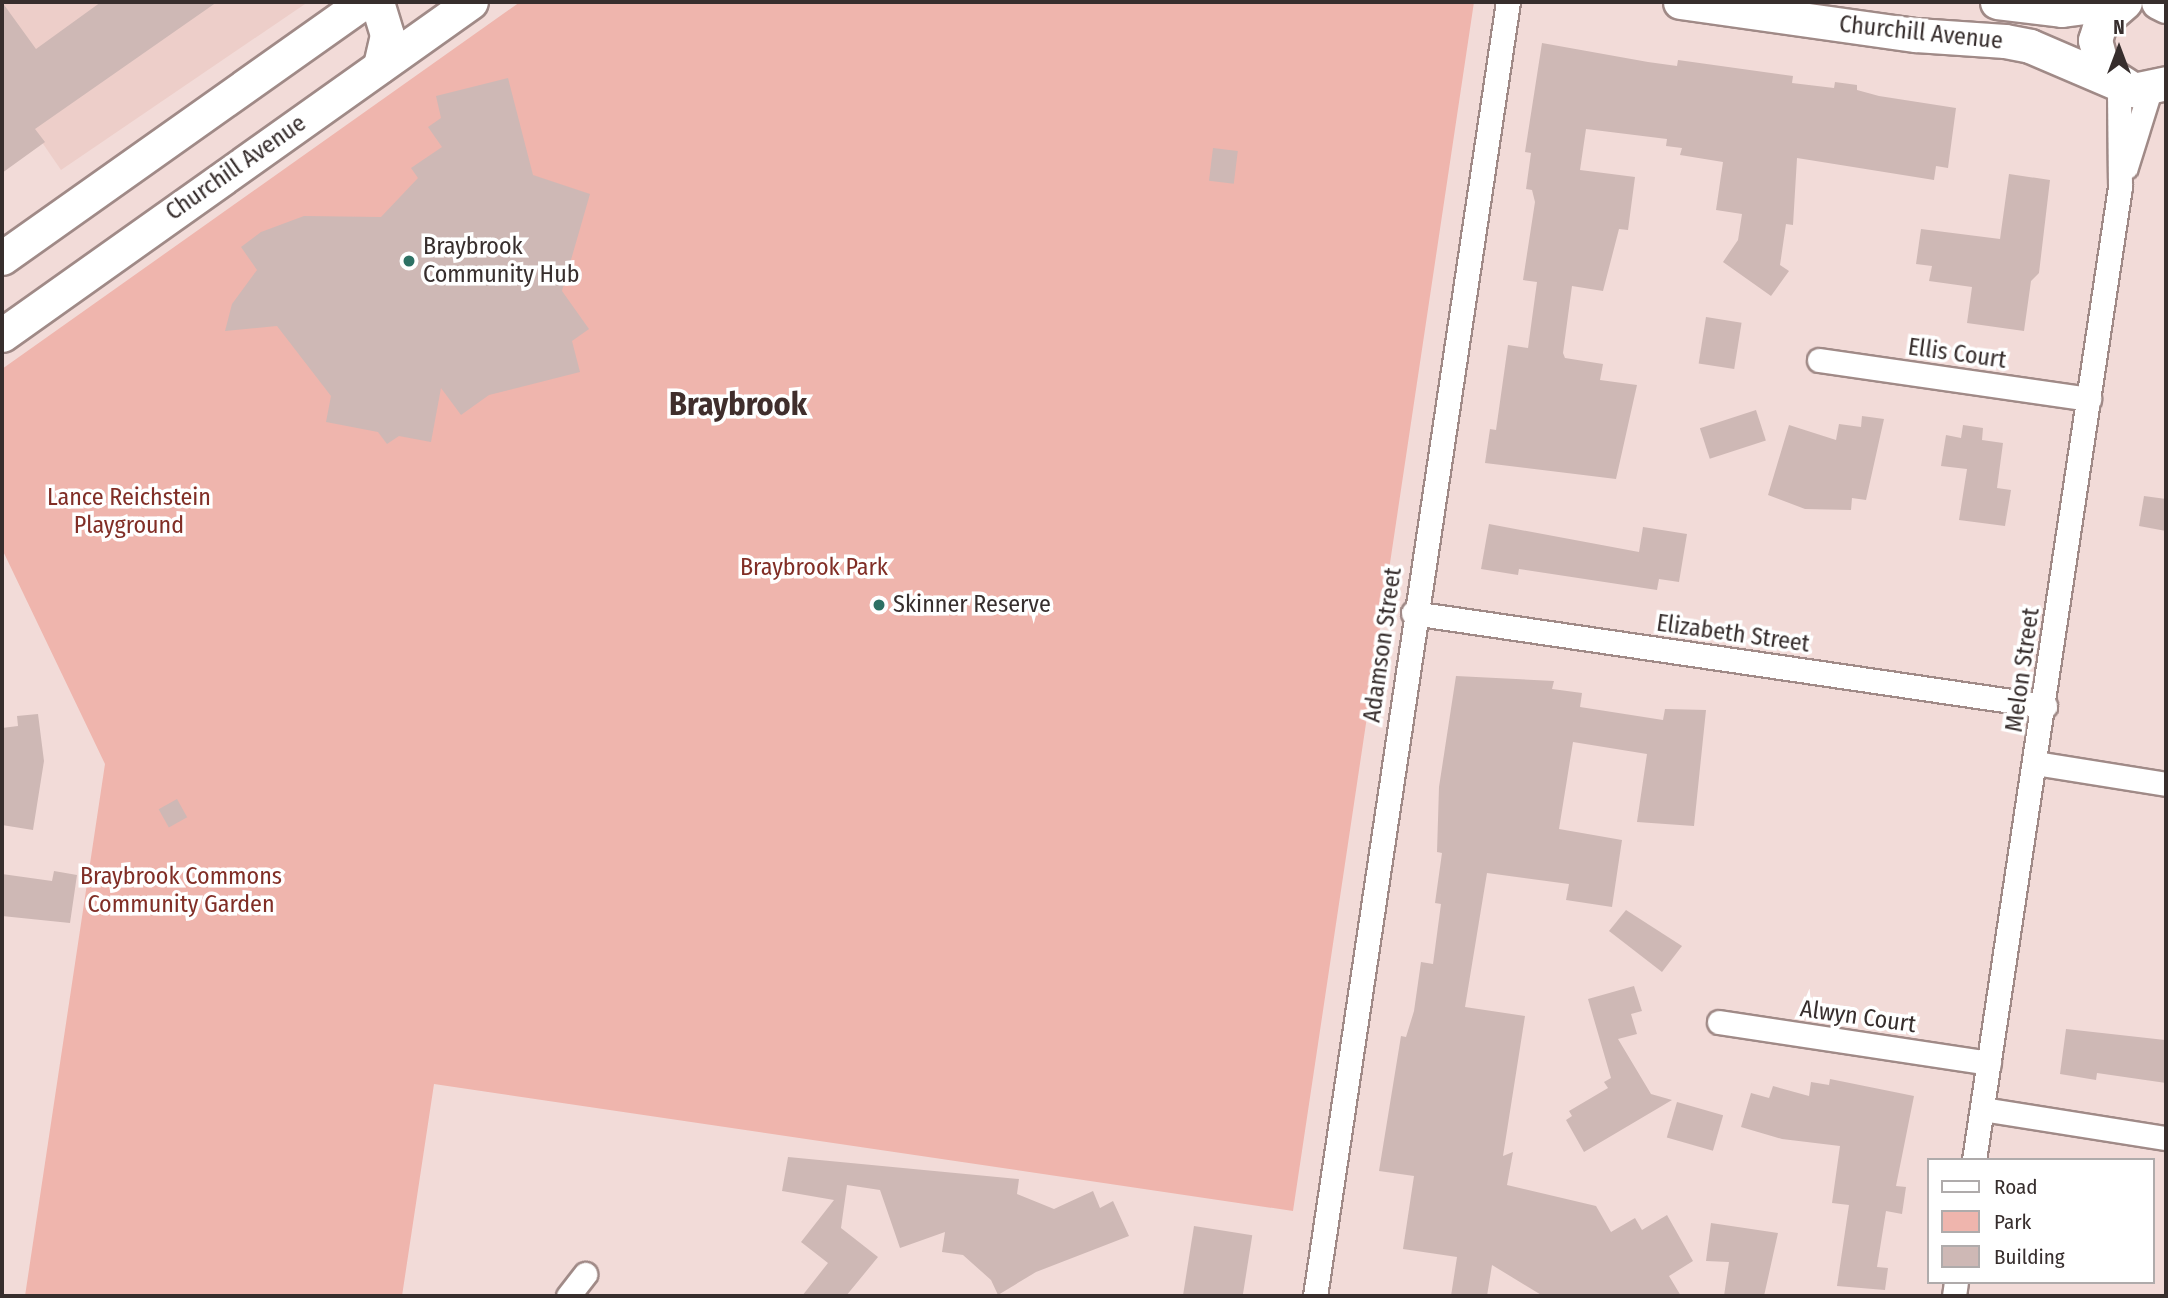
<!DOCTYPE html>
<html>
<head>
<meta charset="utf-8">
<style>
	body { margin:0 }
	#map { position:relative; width:2168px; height:1298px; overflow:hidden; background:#f2dbd8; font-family:"Fira Sans Condensed",sans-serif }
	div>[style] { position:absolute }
	.built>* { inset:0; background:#edcec9 }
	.green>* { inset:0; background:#efb5ad }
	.building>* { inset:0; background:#ceb8b5; transform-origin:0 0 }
	.roads { filter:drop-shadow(2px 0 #a08a87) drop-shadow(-2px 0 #a08a87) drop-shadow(0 2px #a08a87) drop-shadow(0 -2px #a08a87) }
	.street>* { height:23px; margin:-11.5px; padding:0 11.5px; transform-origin:11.5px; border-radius:11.5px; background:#fff }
	.secondary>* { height:33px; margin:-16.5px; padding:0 16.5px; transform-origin:16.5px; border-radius:16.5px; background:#fff }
	.dots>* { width:19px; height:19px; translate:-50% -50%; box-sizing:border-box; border:4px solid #fff; border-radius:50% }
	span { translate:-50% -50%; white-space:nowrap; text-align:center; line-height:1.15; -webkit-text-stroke:7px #fff; paint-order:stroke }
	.street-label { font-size:24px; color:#372e2d }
	.poi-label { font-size:24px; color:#372e2d }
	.left { translate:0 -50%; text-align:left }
	.park-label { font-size:24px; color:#812e26 }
	.district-label { font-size:32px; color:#402e2c; font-weight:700 }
	.frame { position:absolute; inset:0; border:4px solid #372e2d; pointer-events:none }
	.legend { position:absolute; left:1927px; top:1158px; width:228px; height:126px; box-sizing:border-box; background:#fff; border:2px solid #afabab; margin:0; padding:9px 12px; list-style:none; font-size:21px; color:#372e2d }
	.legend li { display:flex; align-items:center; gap:14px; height:35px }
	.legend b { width:35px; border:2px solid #afabab }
	.north { position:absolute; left:2084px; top:14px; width:70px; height:70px; -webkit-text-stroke:5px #fff; paint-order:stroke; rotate:0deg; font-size:19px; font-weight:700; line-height:28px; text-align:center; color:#372e2d }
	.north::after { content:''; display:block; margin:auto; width:24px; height:32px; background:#372e2d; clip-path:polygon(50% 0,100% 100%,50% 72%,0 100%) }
</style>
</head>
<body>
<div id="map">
	<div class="built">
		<div style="clip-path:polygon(2px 2px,308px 2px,61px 170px,2px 84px)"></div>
	</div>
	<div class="green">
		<div style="clip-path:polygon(520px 2px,1474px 2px,1293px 1211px,434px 1084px,402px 1296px,25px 1296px,105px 764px,2px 549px,2px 369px)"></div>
	</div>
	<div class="building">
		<div style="clip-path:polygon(2px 2px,36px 49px,101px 2px,217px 2px,35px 129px,45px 142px,2px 173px)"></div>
		<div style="clip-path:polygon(1542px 43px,1648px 62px,1677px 66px,1678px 60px,1793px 76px,1792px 83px,1834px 88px,1835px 82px,1857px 85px,1857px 90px,1879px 96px,1956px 108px,1948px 168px,1936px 166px,1934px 180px,1797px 158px,1793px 225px,1786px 224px,1780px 265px,1789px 271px,1771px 296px,1723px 262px,1738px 240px,1742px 214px,1716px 210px,1723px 162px,1680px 155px,1682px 148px,1666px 146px,1667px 139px,1586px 129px,1580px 170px,1635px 177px,1628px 230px,1619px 229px,1603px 291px,1572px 286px,1563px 353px,1565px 358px,1603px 364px,1600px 380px,1637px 385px,1616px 479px,1485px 463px,1490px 429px,1496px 430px,1508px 345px,1528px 348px,1537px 282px,1523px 280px,1535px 202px,1532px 190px,1526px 189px,1531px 153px,1525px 152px)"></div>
		<div style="clip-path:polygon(508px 78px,533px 175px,590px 194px,562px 291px,589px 329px,572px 341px,580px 372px,489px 395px,461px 415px,441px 388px,431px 442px,399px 436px,387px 444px,378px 432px,326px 422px,331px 396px,277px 326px,225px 331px,232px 304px,257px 270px,241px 247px,261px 232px,304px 216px,381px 217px,418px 178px,411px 168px,442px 147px,428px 127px,441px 118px,436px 96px)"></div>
		<div style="left:1213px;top:148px;width:25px;height:33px;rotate:7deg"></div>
		<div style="clip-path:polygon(2009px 174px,2050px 180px,2039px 273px,2031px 281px,2024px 331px,1967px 323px,1972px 287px,1929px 281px,1932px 266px,1916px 264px,1921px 229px,2000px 239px)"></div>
		<div style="left:1706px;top:317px;width:36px;height:47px;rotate:9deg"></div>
		<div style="left:1756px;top:410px;width:32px;height:59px;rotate:72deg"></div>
		<div style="clip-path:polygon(1862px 416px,1884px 419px,1866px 500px,1852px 498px,1851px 510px,1805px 509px,1768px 495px,1789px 425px,1836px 440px,1839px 424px,1861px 427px)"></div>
		<div style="clip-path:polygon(1963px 425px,1983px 428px,1982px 440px,2003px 443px,1997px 488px,2011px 490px,2005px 526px,1959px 520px,1967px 469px,1941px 466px,1946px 435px,1961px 438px)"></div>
		<div style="clip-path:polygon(2144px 496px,2166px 499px,2166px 531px,2139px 526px)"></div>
		<div style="clip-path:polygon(1489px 524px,1639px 552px,1643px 527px,1687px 534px,1679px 582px,1659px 579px,1657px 590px,1519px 569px,1518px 575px,1481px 569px)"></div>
		<div style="clip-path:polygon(1456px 676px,1554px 681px,1552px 689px,1582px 693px,1580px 707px,1663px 720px,1665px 709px,1706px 710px,1694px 826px,1637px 822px,1647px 754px,1573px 742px,1559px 829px,1622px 840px,1612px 907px,1566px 900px,1569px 884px,1487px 873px,1465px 1007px,1525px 1016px,1503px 1156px,1513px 1152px,1507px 1185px,1596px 1206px,1611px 1232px,1635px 1218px,1642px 1230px,1667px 1215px,1693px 1261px,1669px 1276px,1681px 1296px,1543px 1296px,1492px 1265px,1487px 1296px,1451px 1296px,1457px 1257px,1403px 1249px,1414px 1176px,1379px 1171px,1401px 1036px,1406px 1037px,1414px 1011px,1421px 962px,1433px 964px,1441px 904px,1435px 903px,1442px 853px,1437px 852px,1439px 787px)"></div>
		<div style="clip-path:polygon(38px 714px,44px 761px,33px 830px,2px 825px,2px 728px,18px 726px,17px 716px)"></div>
		<div style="left:177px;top:799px;width:21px;height:21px;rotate:61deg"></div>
		<div style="clip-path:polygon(54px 871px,77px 875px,70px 923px,2px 916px,2px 874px,52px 881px)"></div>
		<div style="clip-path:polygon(1626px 910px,1682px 946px,1662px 972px,1609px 931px)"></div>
		<div style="clip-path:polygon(1634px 986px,1642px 1011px,1631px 1014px,1637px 1034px,1618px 1039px,1651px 1094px,1672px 1100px,1584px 1152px,1566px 1120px,1572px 1116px,1569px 1111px,1608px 1088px,1604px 1082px,1611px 1078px,1588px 999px)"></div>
		<div style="clip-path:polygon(2066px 1029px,2165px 1040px,2166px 1083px,2097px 1073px,2096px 1080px,2060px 1074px)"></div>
		<div style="clip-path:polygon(1830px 1079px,1914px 1096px,1896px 1186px,1906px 1187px,1902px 1214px,1886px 1211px,1877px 1267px,1888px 1268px,1885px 1290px,1837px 1286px,1849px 1205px,1832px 1203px,1840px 1146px,1782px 1139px,1741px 1127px,1751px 1093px,1769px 1098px,1773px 1086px,1809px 1096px,1811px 1082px,1829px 1085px)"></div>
		<div style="left:1677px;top:1102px;width:48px;height:37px;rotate:16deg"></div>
		<div style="clip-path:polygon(788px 1157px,1019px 1179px,1017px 1194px,1054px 1209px,1093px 1191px,1100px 1208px,1113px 1201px,1129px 1236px,1036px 1272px,998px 1295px,991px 1280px,963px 1255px,942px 1252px,945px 1232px,900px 1248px,880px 1190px,847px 1185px,841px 1228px,878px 1257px,846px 1296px,802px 1296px,828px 1263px,801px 1242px,834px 1200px,782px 1191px)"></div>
		<div style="clip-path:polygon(1711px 1223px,1778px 1233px,1764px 1296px,1724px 1296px,1729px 1262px,1706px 1261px)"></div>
		<div style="left:1194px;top:1226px;width:59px;height:71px;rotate:9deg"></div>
	</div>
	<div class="roads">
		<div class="street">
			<div style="left:2126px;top:167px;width:81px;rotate:-72.7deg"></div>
			<div style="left:1819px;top:360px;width:273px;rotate:8.2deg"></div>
			<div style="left:1413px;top:613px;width:639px;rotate:8.37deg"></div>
			<div style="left:2035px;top:763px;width:133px;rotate:9.1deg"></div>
			<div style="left:1719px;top:1022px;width:273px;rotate:8.6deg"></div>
			<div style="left:1982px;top:1109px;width:186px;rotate:9deg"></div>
			<div style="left:1974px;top:1160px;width:984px;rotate:-81.47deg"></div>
			<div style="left:2120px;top:187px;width:102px;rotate:-90.6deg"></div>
			<div style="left:568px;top:1296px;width:28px;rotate:-52deg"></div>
			<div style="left:1315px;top:1296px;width:1308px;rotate:-81.52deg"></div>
			<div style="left:1954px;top:1296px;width:14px;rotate:-82deg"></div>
		</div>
		<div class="secondary">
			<div style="left:377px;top:2px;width:34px;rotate:73deg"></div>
			<div style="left:387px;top:35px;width:32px;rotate:103deg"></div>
			<div style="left:1680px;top:2px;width:238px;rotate:8deg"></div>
			<div style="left:1916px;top:35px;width:89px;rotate:3.9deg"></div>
			<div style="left:2005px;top:41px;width:25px;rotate:11deg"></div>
			<div style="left:2030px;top:46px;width:91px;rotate:23.2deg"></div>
			<div style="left:1997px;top:2px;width:65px;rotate:7deg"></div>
			<div style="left:2062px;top:10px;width:62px;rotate:-7.5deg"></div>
			<div style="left:2125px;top:2px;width:33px;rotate:139deg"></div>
			<div style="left:2100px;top:24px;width:17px;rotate:107deg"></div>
			<div style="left:2095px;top:40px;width:31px;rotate:75deg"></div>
			<div style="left:2103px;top:70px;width:37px;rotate:33deg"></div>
			<div style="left:2134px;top:90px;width:33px;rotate:-12deg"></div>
			<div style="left:2158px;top:2px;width:9px;rotate:27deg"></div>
			<div style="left:2px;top:258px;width:443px;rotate:-35.3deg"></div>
			<div style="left:2px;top:335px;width:575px;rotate:-35.38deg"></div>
		</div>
	</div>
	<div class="dots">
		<div style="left:409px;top:261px;background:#2d7164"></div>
		<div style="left:879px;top:605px;background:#2d7164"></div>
	</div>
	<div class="street-label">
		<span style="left:1921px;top:33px;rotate:6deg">Churchill Avenue</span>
		<span style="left:236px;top:168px;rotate:-35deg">Churchill Avenue</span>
		<span style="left:1957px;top:354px;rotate:8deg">Ellis Court</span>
		<span style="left:1733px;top:634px;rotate:8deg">Elizabeth Street</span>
		<span style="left:1383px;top:645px;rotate:-82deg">Adamson Street</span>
		<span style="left:2023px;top:670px;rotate:-82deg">Melon Street</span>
		<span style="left:1858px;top:1017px;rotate:8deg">Alwyn Court</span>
	</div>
	<div class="poi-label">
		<span class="left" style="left:423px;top:261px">Braybrook<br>Community Hub</span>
		<span class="left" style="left:893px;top:605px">Skinner Reserve</span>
	</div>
	<div class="park-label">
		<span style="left:129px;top:512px">Lance Reichstein<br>Playground</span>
		<span style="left:814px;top:568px">Braybrook Park</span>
		<span style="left:181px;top:891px">Braybrook Commons<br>Community Garden</span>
	</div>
	<div class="district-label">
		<span style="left:738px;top:404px">Braybrook</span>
	</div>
	<div class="frame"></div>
	<ul class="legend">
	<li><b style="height:9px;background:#fff"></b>Road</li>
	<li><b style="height:19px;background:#efb5ad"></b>Park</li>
	<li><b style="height:19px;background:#ceb8b5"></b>Building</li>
	</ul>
	<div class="north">N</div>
</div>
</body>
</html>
